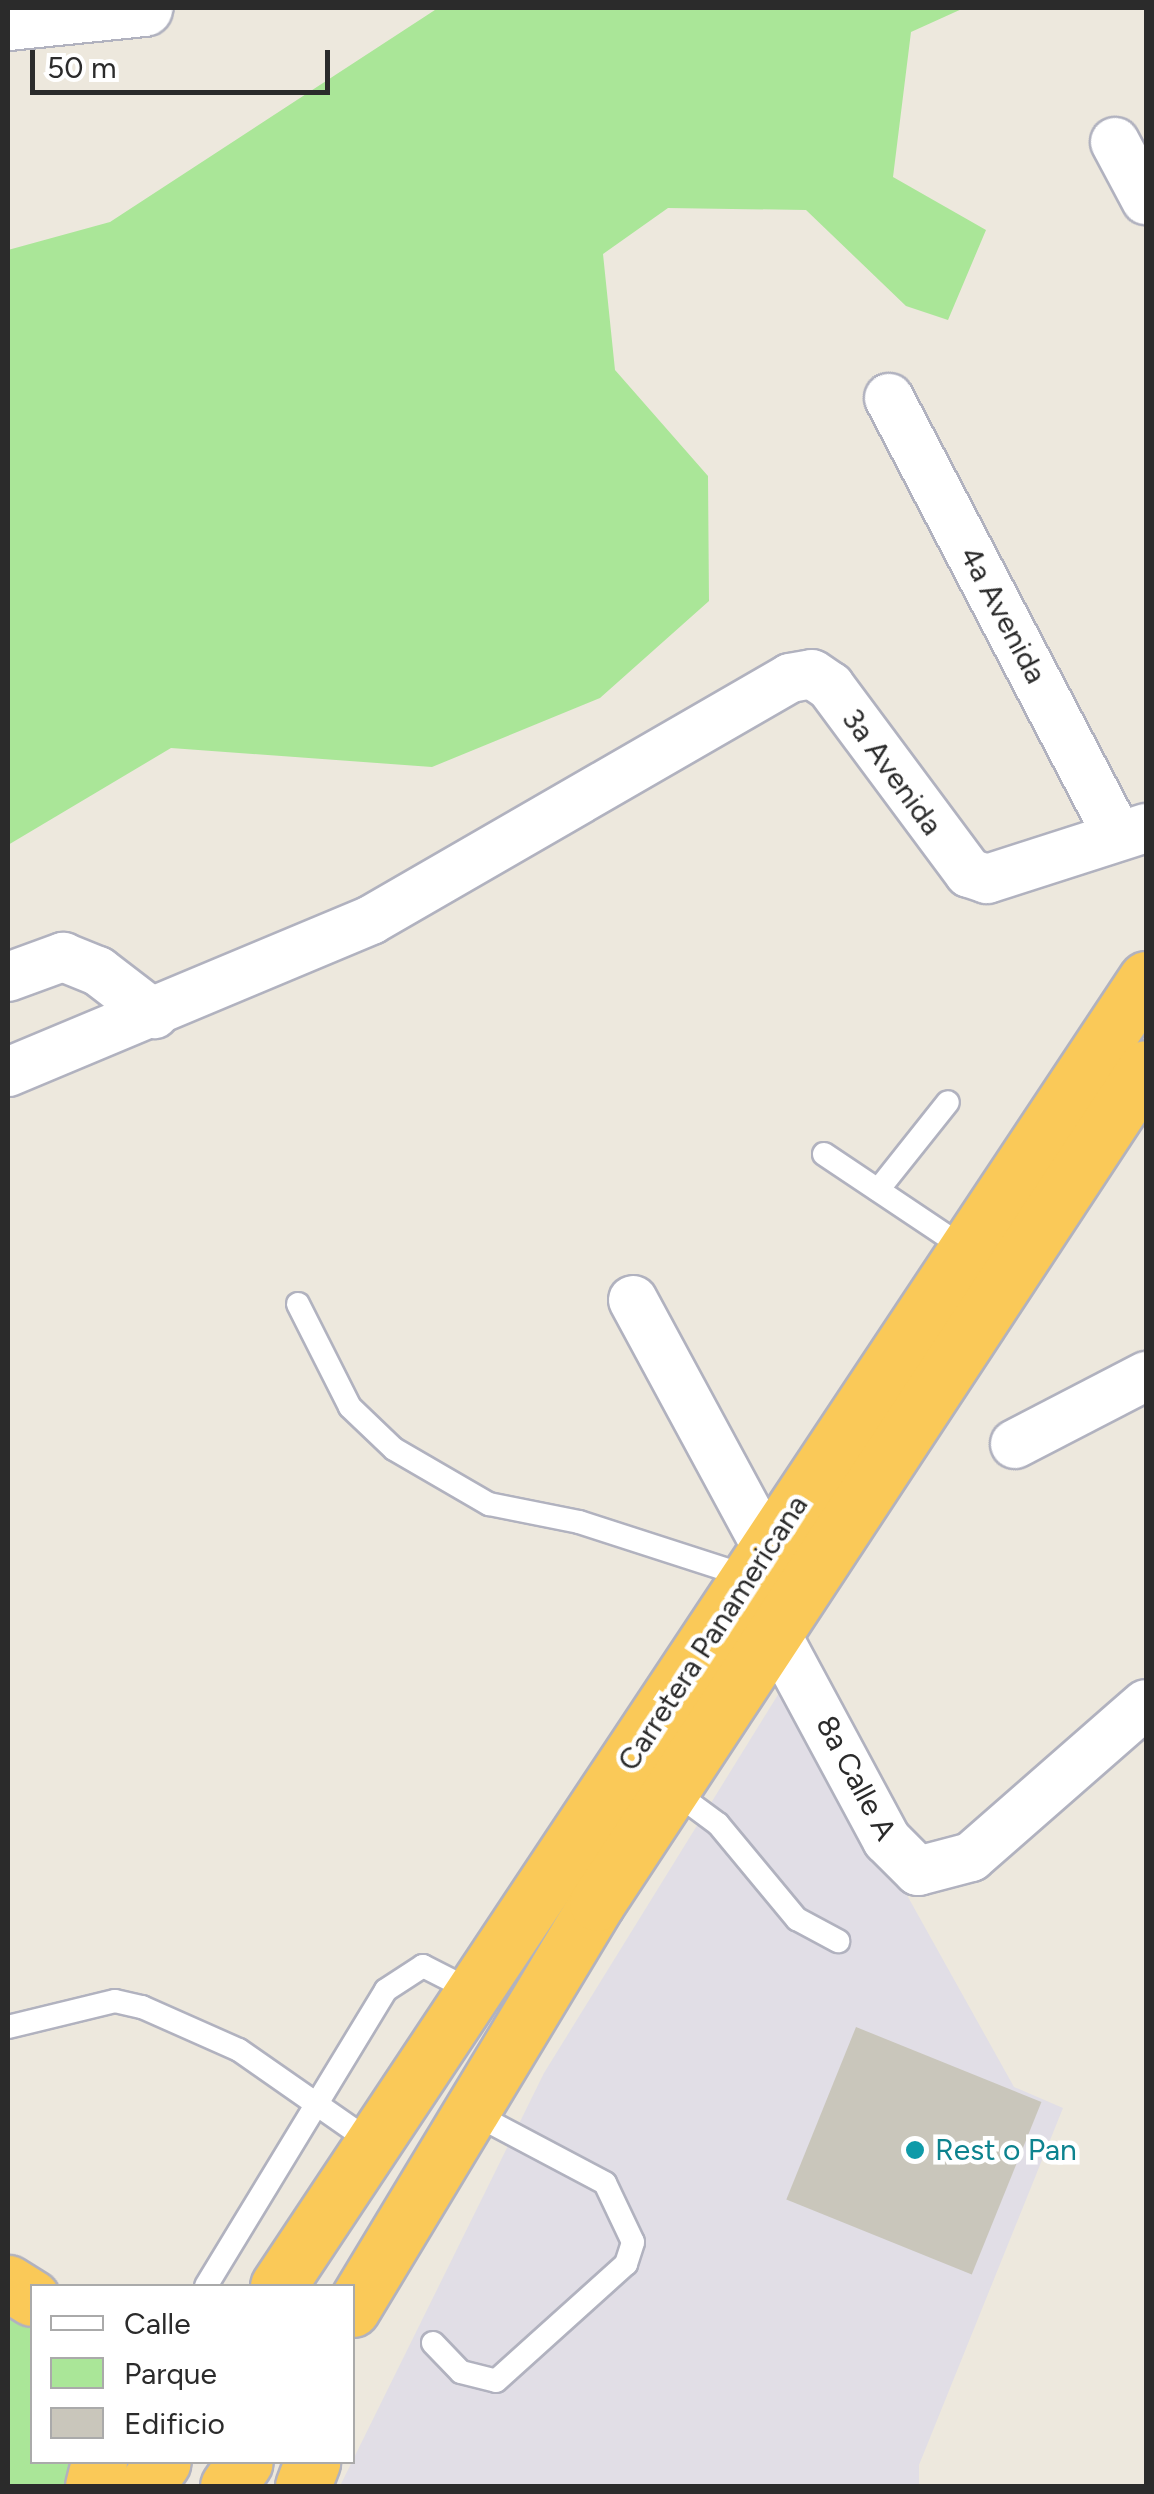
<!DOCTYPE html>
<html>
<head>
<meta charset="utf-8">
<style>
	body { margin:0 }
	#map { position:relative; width:1154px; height:2494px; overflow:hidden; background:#ede8dd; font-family:Figtree,sans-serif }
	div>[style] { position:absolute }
	.industrial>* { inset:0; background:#e1dee6 }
	.green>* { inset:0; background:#aae698 }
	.building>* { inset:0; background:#c9c6bb; transform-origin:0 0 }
	.roads { filter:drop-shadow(2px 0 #b1b2bf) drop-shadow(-2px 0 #b1b2bf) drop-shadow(0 2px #b1b2bf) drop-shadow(0 -2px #b1b2bf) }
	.service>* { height:22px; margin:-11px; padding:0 11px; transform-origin:11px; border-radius:11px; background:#fff }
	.minor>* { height:48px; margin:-24px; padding:0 24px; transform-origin:24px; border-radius:24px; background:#fff }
	.tertiary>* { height:55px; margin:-27.5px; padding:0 27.5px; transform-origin:27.5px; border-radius:27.5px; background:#fff }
	.trunk>* { height:55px; margin:-27.5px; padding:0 27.5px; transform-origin:27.5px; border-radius:27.5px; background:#fac958 }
	.dots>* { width:28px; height:28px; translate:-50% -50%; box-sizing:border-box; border:5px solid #fff; border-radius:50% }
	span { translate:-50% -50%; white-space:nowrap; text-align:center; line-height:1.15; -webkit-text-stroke:9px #fff; paint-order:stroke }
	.street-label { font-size:30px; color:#2b2b2b }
	.culture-label { font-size:30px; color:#0d838f }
	.left { translate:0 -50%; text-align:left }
	.frame { position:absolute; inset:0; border:10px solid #2b2b2b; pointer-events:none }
	.legend { position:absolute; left:30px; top:2284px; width:325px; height:180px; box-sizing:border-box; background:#fff; border:2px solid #aaa; margin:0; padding:12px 18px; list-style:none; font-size:30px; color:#2b2b2b }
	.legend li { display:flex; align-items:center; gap:20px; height:50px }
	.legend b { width:50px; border:2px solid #aaa }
	.scale { position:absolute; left:30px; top:50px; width:300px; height:45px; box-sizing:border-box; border:5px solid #2b2b2b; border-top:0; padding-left:12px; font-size:30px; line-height:35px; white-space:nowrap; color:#2b2b2b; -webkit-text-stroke:8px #fff; paint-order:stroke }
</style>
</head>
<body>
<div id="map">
	<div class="industrial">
		<div style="clip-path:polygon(787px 1680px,1014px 2087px,1063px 2108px,919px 2465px,919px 2486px,340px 2486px,544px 2073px)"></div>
	</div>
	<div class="green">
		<div style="clip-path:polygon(438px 8px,964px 8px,911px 32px,893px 177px,986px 230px,948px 320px,906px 306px,806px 210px,668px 208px,603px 254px,615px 370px,708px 476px,709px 601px,600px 698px,432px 767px,171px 748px,8px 845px,8px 250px,110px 222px)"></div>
		<div style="clip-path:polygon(8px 2306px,32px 2327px,32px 2462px,74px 2462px,65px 2486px,8px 2486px)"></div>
	</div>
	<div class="building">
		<div style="left:856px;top:2027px;width:200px;height:186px;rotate:22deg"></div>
	</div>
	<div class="roads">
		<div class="service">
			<div style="left:824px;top:1154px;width:171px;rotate:33.8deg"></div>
			<div style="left:878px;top:1190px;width:112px;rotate:-51.5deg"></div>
			<div style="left:298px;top:1304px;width:115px;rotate:63.2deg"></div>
			<div style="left:350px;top:1407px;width:61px;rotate:43.7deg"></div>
			<div style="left:394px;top:1449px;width:110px;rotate:30.1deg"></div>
			<div style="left:489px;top:1504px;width:92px;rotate:11.3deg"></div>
			<div style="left:579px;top:1522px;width:179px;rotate:17.9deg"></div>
			<div style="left:672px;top:1790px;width:57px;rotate:36.5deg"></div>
			<div style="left:718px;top:1824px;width:124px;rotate:50.3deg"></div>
			<div style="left:797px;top:1919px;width:47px;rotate:28.2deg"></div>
			<div style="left:8px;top:2027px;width:110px;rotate:-13.7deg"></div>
			<div style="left:115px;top:2001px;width:28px;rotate:13deg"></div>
			<div style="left:142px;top:2007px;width:106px;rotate:23.9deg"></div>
			<div style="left:239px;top:2050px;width:161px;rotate:34.9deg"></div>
			<div style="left:206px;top:2286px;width:346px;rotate:-58.7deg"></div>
			<div style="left:386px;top:1990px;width:44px;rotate:-33deg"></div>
			<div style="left:423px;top:1966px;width:59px;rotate:27deg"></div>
			<div style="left:433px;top:2343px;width:40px;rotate:46deg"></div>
			<div style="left:461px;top:2372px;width:36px;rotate:14deg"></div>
			<div style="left:496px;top:2381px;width:175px;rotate:-42deg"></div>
			<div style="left:626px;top:2264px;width:23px;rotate:-72deg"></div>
			<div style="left:633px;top:2242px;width:65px;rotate:-115.4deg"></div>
			<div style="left:605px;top:2183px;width:149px;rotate:-152.1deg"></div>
		</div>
		<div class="minor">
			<div style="left:1115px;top:142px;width:66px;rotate:61.9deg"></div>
			<div style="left:889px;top:398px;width:491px;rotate:62.4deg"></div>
			<div style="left:8px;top:977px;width:59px;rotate:-20deg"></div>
			<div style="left:63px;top:957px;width:38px;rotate:22deg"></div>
			<div style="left:98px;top:971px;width:71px;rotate:37.5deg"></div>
			<div style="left:8px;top:1072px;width:394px;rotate:-22.7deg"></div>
			<div style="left:371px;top:920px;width:484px;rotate:-30deg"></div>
			<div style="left:790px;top:678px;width:22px;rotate:-10deg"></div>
			<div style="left:812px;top:674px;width:22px;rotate:34deg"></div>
			<div style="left:830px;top:686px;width:233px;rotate:53.4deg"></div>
			<div style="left:969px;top:873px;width:19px;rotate:18deg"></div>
			<div style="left:987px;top:879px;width:167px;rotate:-17.8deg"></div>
			<div style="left:633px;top:1300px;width:284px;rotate:61.6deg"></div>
			<div style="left:1015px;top:1444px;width:148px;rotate:-27.4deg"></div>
			<div style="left:776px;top:1634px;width:234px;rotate:61.7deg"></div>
			<div style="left:887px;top:1840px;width:44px;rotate:45deg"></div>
			<div style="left:918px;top:1871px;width:55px;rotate:-14.8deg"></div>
			<div style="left:971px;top:1857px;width:232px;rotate:-41.2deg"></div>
		</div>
		<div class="tertiary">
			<div style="left:8px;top:22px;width:137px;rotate:-5.9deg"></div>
		</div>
		<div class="trunk">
			<div style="left:8px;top:2283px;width:28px;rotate:32deg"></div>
			<div style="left:278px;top:2286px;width:1569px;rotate:-56.41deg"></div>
			<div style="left:352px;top:2309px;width:474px;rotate:-58.9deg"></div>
			<div style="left:597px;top:1903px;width:999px;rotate:-56.68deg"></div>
			<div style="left:93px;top:2486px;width:25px;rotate:-76deg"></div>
			<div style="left:146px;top:2486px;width:29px;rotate:-55deg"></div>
			<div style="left:228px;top:2486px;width:29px;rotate:-55deg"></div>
			<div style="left:303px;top:2486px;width:26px;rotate:-69deg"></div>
		</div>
	</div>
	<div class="dots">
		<div style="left:915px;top:2150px;background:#0f9aa8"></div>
	</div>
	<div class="street-label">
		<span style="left:1003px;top:615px;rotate:62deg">4a Avenida</span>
		<span style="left:892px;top:772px;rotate:54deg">3a Avenida</span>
		<span style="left:713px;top:1633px;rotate:-57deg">Carretera Panamericana</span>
		<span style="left:856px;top:1778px;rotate:62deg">8a Calle A</span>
	</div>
	<div class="culture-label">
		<span class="left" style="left:935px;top:2150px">Rest o Pan</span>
	</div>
	<div class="frame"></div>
	<ul class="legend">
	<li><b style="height:12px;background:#fff"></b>Calle</li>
	<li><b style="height:28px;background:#aae698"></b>Parque</li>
	<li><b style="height:28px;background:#c9c6bb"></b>Edificio</li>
	</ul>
	<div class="scale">50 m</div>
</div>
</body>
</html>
